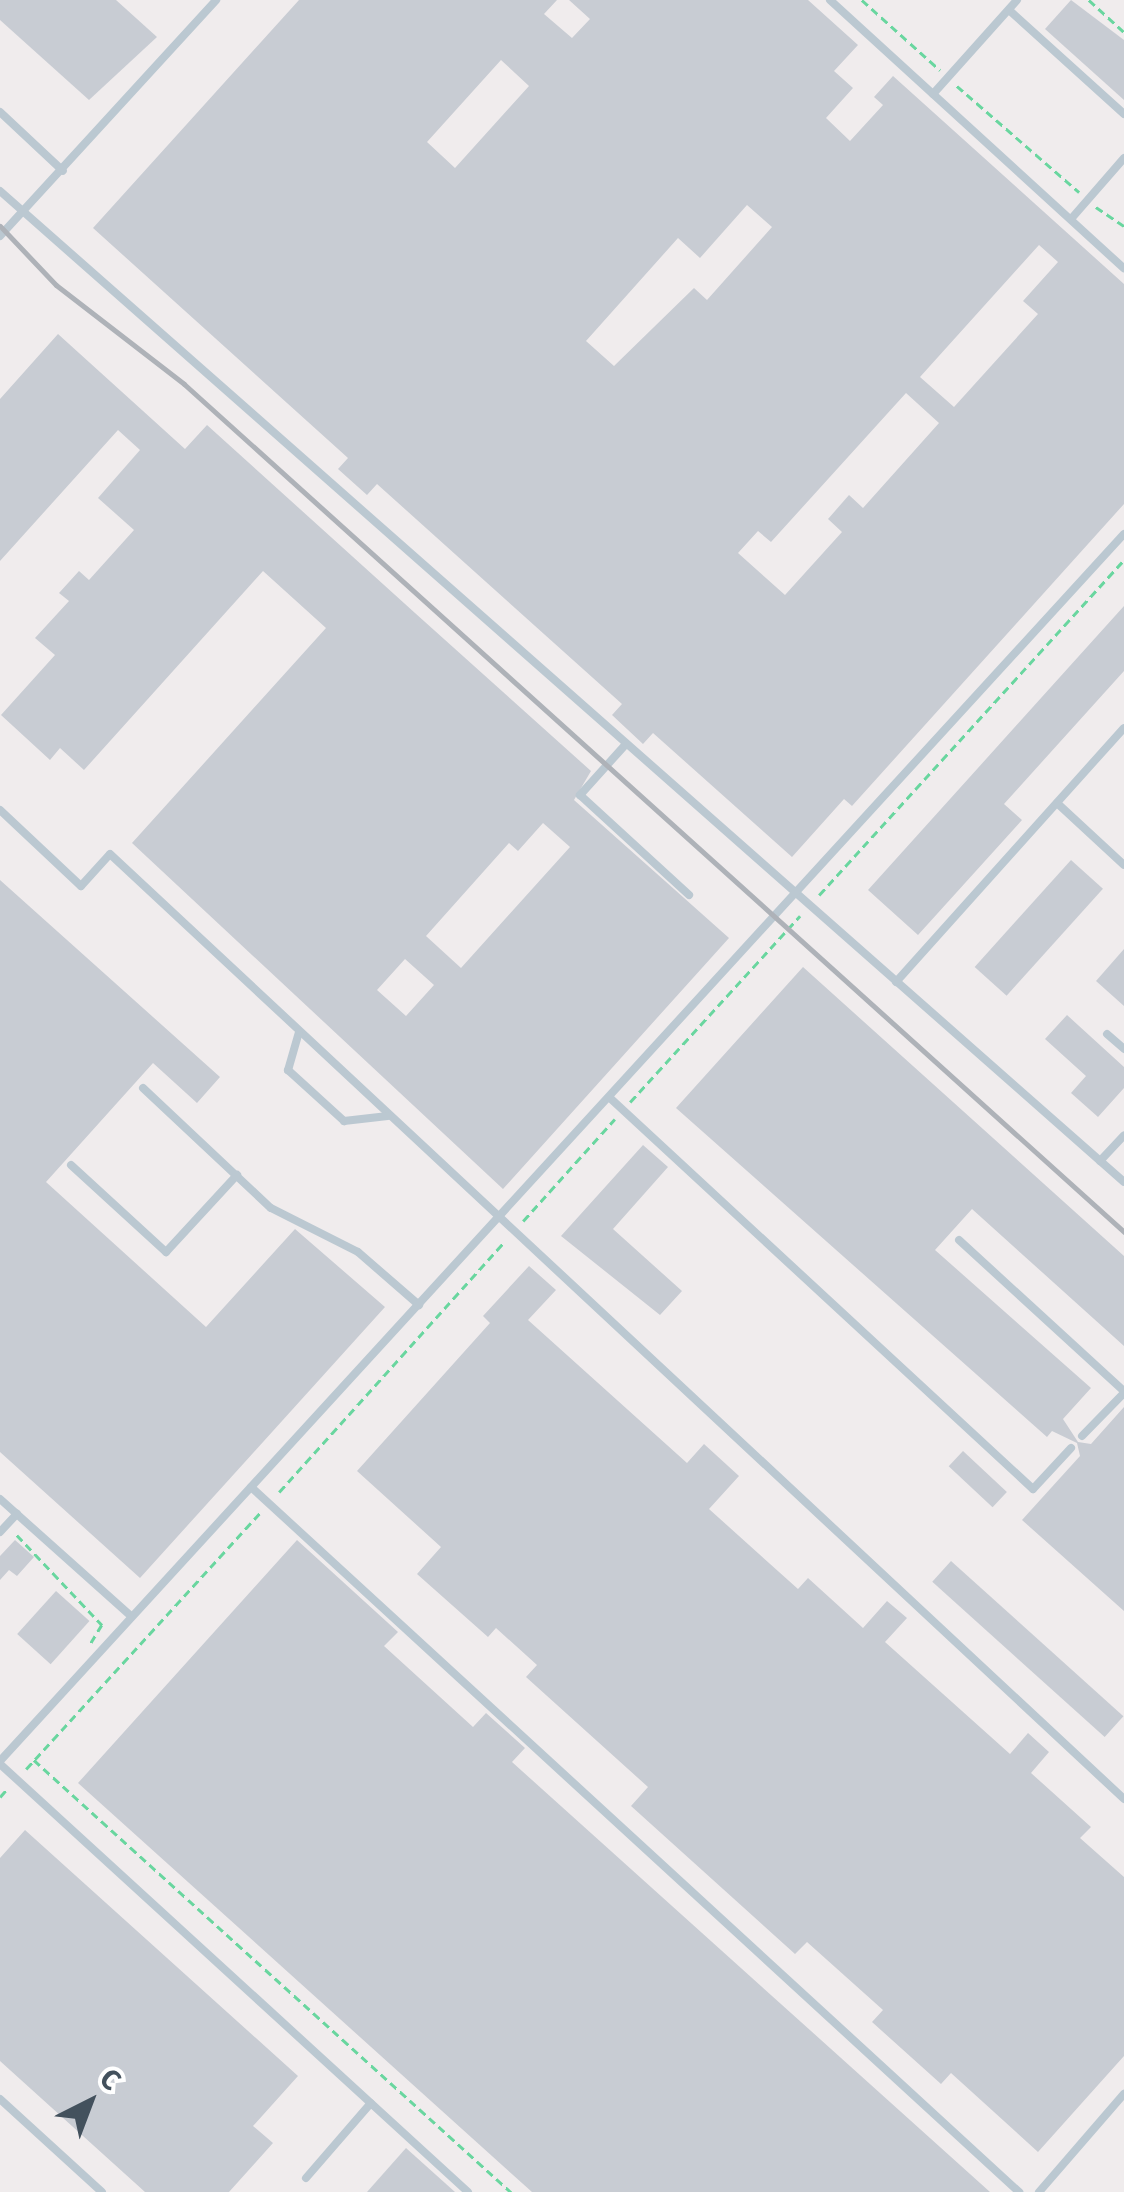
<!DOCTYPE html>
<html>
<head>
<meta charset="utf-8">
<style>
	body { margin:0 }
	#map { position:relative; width:1124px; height:2192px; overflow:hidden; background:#f0eced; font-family:"Fira Sans",sans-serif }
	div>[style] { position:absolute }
	.building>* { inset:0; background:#c8ccd3; transform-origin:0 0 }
	.path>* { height:2.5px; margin-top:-1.25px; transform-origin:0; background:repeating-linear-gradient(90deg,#69d69f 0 8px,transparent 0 13px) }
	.service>* { height:8px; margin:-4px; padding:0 4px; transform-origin:4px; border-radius:4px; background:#bbc8d1 }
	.rail>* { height:5px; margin:-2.5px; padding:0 2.5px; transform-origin:2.5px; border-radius:2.5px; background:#aeb2b8 }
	span { translate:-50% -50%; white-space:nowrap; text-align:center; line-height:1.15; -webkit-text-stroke:10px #fff; paint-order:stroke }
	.north { position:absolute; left:40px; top:2052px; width:100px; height:100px; -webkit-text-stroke:8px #fff; paint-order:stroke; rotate:42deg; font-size:28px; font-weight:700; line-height:40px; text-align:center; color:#43515d }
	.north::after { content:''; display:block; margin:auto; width:35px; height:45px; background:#43515d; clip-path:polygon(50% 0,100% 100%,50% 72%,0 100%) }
</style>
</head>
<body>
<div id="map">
	<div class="building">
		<div style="clip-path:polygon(0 0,116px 0,157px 37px,89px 100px,0 20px)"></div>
		<div style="clip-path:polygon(evenodd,299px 0,557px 0,544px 14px,572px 38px,590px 19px,569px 0,808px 0,858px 45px,834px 71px,853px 88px,826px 118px,850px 141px,883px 105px,874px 97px,893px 76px,1124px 284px,1124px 504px,852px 806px,844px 799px,792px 857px,653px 733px,643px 744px,612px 715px,622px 704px,377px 484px,367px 495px,338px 469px,348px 458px,93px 228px,299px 0,501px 60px,529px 86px,455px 168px,427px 142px,501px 60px,299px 0,747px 205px,772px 227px,707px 300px,694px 288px,614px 366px,586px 341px,678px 238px,700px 258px,747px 205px,299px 0,1039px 245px,1058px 262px,1023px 301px,1038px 314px,954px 407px,920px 377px,1039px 245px,299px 0,906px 393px,939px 423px,863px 508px,849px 495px,828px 519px,842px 532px,785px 595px,738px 553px,758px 531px,771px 542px,906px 393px)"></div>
		<div style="clip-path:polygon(1071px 0,1124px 40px,1124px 100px,1045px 29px)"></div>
		<div style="clip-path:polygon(evenodd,58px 334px,185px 449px,207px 425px,415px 613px,591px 771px,574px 800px,729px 938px,503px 1189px,132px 843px,326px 628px,263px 571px,84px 770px,60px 748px,50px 760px,1px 715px,55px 655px,35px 638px,69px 601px,59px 593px,79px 571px,89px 580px,134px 530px,98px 498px,140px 450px,118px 430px,0 561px,0 399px,58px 334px,543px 823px,570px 847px,461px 968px,426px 936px,509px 843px,518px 851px,543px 823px,58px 334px,405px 959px,434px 985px,406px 1016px,377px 990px,405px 959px)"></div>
		<div style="clip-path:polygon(1124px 606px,1124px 671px,1004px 804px,1022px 820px,918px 935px,868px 890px)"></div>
		<div style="left:1071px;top:860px;width:43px;height:144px;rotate:42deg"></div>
		<div style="clip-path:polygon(0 880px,220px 1077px,197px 1103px,153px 1063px,46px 1182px,206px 1327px,295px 1229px,385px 1307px,140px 1578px,0 1452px)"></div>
		<div style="clip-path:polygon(1124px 949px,1124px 1006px,1096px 981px)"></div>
		<div style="clip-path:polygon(803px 967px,1124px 1256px,1124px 1346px,972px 1209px,935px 1250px,1091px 1388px,1063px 1419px,1078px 1442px,1091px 1444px,1124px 1407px,1124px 1611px,1022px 1520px,1080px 1456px,1077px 1443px,1052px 1431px,1047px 1437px,676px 1108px)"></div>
		<div style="clip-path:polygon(1067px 1015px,1124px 1067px,1124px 1088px,1098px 1117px,1071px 1093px,1086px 1076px,1045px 1039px)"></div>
		<div style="clip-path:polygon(643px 1145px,668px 1167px,613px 1229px,682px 1291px,660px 1315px,561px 1236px)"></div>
		<div style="clip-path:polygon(529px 1266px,556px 1290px,528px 1320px,687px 1463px,704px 1444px,739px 1476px,709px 1509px,798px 1589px,808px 1578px,863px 1628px,887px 1601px,907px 1618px,885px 1642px,1010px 1754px,1028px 1733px,1049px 1752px,1031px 1773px,1091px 1827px,1080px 1838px,1124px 1877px,1124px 2056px,1038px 2152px,951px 2073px,941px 2084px,872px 2022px,883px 2010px,807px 1942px,795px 1954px,631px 1806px,648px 1787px,526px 1677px,537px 1665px,496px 1628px,488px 1637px,417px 1574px,441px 1547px,357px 1471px,490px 1323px,483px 1316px)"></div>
		<div style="left:963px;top:1451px;width:60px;height:21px;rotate:43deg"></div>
		<div style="clip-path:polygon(15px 1540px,34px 1557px,17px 1576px,9px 1570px,0 1580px,0 1556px)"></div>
		<div style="clip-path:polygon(297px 1540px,398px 1632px,384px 1646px,473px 1727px,486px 1713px,525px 1748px,512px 1762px,990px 2192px,532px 2192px,78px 1783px)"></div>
		<div style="left:951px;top:1561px;width:232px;height:28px;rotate:42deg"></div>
		<div style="left:56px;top:1591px;width:45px;height:58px;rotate:42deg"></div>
		<div style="clip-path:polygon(25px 1830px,298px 2076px,253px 2126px,273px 2143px,229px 2192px,145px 2192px,0 2061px,0 1858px)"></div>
		<div style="clip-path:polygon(406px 2148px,455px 2192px,367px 2192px)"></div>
	</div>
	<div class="path">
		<div style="left:862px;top:0;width:105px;rotate:41.9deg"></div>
		<div style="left:1089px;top:0;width:47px;rotate:42.4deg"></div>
		<div style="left:957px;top:86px;width:162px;rotate:41deg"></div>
		<div style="left:1096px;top:207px;width:34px;rotate:34deg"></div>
		<div style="left:819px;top:895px;width:453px;rotate:-47.7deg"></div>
		<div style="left:630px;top:1102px;width:252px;rotate:-47.6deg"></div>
		<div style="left:523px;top:1221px;width:137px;rotate:-48deg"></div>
		<div style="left:279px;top:1492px;width:336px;rotate:-48deg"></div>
		<div style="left:17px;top:1535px;width:124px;rotate:46.6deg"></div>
		<div style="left:102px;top:1625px;width:23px;rotate:121deg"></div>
		<div style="left:34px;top:1760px;width:644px;rotate:42.17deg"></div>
		<div style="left:26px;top:1769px;width:347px;rotate:-47.6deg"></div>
		<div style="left:0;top:1797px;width:11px;rotate:-49deg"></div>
	</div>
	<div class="service">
		<div style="left:830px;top:0;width:398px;rotate:42.4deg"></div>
		<div style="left:1009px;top:10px;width:155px;rotate:42.1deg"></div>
		<div style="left:933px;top:94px;width:126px;rotate:-48.2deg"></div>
		<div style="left:0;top:112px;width:86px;rotate:43.1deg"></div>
		<div style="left:0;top:191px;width:1498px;rotate:41.4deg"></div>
		<div style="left:1071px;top:219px;width:81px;rotate:-49deg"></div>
		<div style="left:0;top:236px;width:320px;rotate:-47.5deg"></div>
		<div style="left:626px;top:744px;width:69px;rotate:132deg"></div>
		<div style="left:580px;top:795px;width:148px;rotate:42.5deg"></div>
		<div style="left:1057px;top:803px;width:91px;rotate:42.8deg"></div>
		<div style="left:0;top:810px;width:111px;rotate:43.2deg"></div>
		<div style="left:81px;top:886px;width:43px;rotate:-47.8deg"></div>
		<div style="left:110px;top:854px;width:1386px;rotate:42.98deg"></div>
		<div style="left:896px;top:982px;width:341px;rotate:-48.1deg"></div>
		<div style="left:299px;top:1032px;width:40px;rotate:106deg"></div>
		<div style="left:288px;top:1070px;width:76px;rotate:42.3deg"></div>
		<div style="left:344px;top:1121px;width:44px;rotate:-6.5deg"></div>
		<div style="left:1107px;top:1034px;width:23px;rotate:41deg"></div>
		<div style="left:143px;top:1088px;width:175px;rotate:43.2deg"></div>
		<div style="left:271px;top:1208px;width:97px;rotate:26.8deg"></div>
		<div style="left:358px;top:1252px;width:81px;rotate:41deg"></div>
		<div style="left:610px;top:1098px;width:576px;rotate:42.75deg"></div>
		<div style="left:1033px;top:1489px;width:56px;rotate:-47.2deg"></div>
		<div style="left:1100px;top:1161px;width:35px;rotate:-47deg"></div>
		<div style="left:71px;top:1165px;width:129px;rotate:42.5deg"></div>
		<div style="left:166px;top:1252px;width:105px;rotate:-47.3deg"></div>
		<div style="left:959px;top:1240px;width:224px;rotate:42.5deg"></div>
		<div style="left:1082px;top:1436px;width:60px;rotate:-45.7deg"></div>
		<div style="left:251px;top:1487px;width:1043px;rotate:42.55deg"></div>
		<div style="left:0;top:1499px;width:176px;rotate:41.8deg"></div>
		<div style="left:0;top:1532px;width:25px;rotate:-47deg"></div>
		<div style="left:0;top:1761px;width:1664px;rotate:-47.51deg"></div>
		<div style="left:0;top:1764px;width:634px;rotate:42.44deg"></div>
		<div style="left:0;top:2099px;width:138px;rotate:42.4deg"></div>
		<div style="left:306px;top:2178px;width:99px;rotate:-49.1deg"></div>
		<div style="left:1039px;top:2192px;width:130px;rotate:-49.1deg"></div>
	</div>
	<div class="rail">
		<div style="left:0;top:226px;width:81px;rotate:46.5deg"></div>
		<div style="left:56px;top:285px;width:162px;rotate:37.7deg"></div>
		<div style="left:184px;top:384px;width:1266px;rotate:42.05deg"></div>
	</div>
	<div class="north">С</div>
</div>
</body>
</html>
